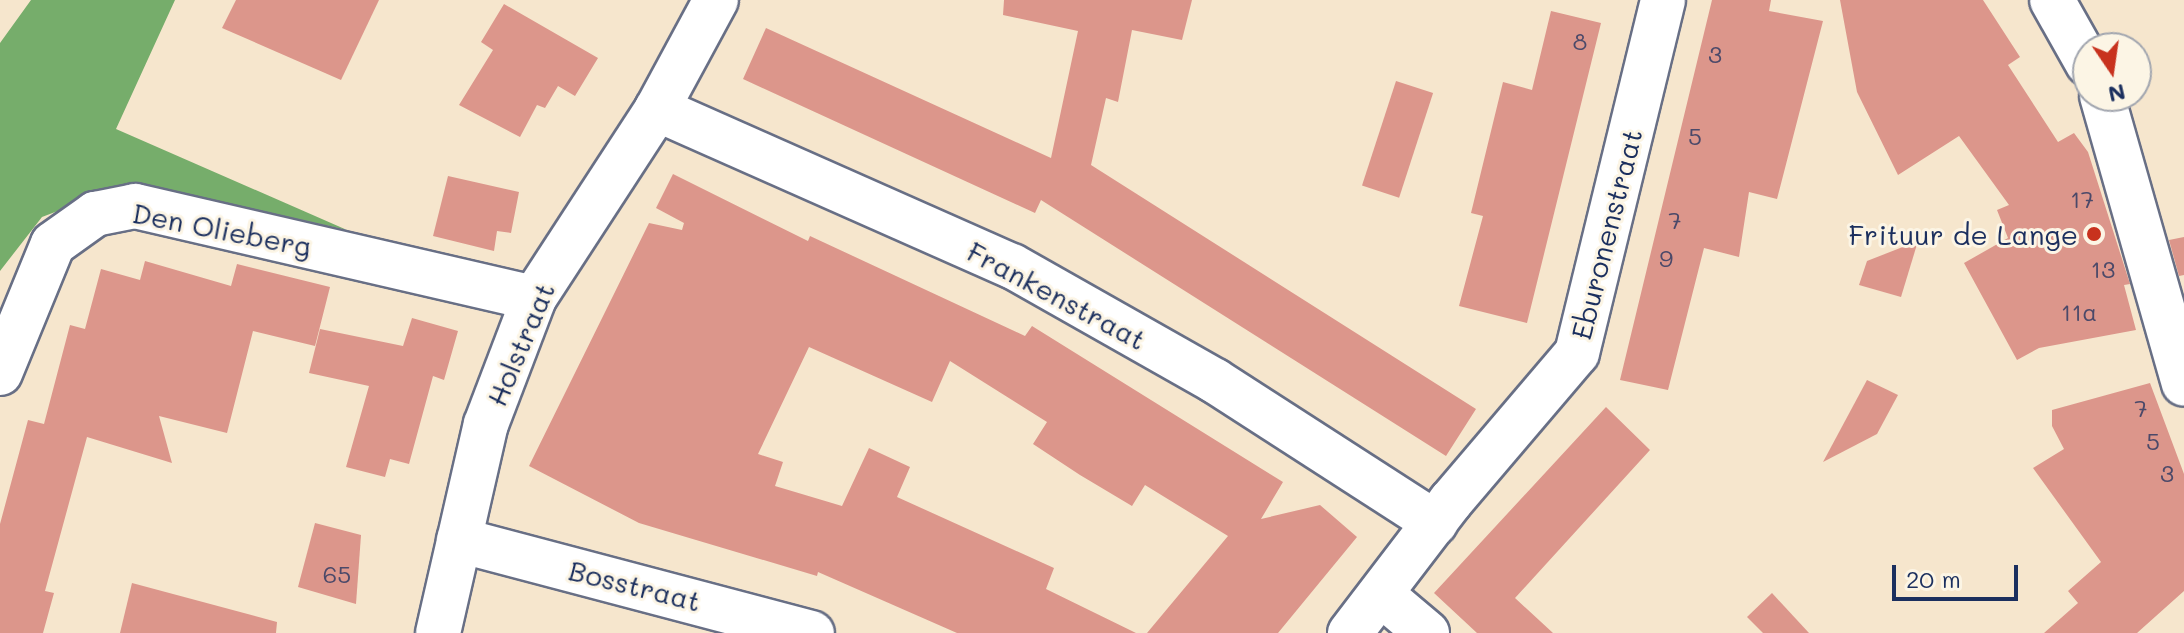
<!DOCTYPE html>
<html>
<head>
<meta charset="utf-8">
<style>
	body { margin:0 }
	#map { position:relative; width:2184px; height:633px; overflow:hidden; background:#f6e6cd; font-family:Mali,sans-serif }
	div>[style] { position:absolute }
	.forest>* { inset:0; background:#76ad6b }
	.building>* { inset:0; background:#dc968b; transform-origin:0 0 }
	.roads { filter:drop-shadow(2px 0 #686f85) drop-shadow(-2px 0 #686f85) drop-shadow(0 2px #686f85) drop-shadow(0 -2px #686f85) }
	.minor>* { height:44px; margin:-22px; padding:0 22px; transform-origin:22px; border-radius:22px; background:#fff }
	.dots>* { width:22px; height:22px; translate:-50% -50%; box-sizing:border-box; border:4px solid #fcf5e5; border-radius:50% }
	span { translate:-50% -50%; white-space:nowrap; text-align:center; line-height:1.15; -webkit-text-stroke:6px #fcf5e5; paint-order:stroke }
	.number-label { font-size:24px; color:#4b4969 }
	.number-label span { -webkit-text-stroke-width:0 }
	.street-label { font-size:28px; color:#1b2f5e }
	.poi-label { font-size:28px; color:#1b2f5e }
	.right { translate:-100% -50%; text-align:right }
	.north { position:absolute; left:2072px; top:32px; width:80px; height:80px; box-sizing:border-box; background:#fcf5e5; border:2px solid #a2a6af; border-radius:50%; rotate:167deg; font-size:22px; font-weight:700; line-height:32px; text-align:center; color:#1b2f5e }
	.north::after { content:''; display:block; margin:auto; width:28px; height:36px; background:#c8321e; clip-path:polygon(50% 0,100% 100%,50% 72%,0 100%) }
	.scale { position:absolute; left:1892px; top:565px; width:126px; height:36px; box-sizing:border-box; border:4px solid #1b2f5e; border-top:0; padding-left:10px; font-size:24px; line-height:28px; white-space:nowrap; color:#1b2f5e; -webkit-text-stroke:6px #fcf5e5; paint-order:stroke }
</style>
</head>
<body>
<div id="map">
	<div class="forest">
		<div style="clip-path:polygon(31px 0,175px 0,116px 129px,347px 230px,163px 189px,121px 187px,42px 217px,0 271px,0 43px)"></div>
	</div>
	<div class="building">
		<div style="clip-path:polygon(236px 0,379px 0,341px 80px,222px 28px)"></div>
		<div style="clip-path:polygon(1004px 0,1192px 0,1182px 40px,1132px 30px,1118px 102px,1106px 98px,1091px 165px,1476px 409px,1446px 456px,1041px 200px,1035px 213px,743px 79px,766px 28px,1051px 158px,1078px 31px,1003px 15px)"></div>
		<div style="clip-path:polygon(1712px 0,1771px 0,1769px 11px,1823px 21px,1777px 199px,1749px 192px,1739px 257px,1704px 248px,1668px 390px,1620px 380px)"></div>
		<div style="clip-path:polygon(1840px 0,1983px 0,2020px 57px,2008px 65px,2058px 142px,2074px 133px,2088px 152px,2130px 284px,2124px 285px,2136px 330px,2039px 348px,2017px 360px,1964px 263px,2008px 238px,1997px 210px,2009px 205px,1959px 136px,1898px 175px,1857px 92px)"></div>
		<div style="clip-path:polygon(504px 4px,598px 58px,575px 96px,558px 86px,545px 108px,537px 105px,520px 137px,459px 105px,493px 50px,481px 42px)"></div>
		<div style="clip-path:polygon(1551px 11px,1601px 23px,1527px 323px,1459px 306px,1483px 216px,1471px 213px,1503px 82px,1532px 90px)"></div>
		<div style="left:1396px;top:81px;width:39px;height:110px;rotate:18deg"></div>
		<div style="clip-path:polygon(673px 174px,808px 241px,810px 236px,1025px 336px,1032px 326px,1283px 482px,1261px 519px,1320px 505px,1357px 537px,1278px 633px,1147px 633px,1228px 536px,1145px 485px,1132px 506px,1080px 475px,1033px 444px,1047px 422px,950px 361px,932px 402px,809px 347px,758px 454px,783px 462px,775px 486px,842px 506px,869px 448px,910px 467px,897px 497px,1054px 568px,1046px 589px,1136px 633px,957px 633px,818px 572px,817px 576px,639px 523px,529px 466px,649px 223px,682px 230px,684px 223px,656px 208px)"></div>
		<div style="clip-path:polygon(448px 176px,519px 192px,511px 233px,497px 231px,494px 251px,433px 236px)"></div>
		<div style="clip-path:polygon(2184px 237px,2184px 275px,2179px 276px,2169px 240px)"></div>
		<div style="clip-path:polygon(1918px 241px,1901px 297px,1859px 285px,1867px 261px)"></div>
		<div style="clip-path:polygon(145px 261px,231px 286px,237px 264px,330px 287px,315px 346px,253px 331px,227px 433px,159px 416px,172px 463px,87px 437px,45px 591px,54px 593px,43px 633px,0 633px,0 524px,28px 420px,44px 424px,70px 325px,85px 329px,101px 269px,140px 280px)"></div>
		<div style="clip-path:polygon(412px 318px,458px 331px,444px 380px,433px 376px,409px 464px,390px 459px,385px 477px,346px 467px,369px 386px,309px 373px,320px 329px,403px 346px)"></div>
		<div style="clip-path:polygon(1867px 380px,1898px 395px,1877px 434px,1823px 462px)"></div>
		<div style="clip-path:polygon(2150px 383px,2184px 474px,2184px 591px,2137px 633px,2044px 633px,2078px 603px,2068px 591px,2101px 562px,2033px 468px,2064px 449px,2052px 426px,2052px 410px)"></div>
		<div style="clip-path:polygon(1606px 407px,1650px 450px,1515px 598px,1553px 633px,1477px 633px,1434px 593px)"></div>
		<div style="clip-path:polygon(315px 523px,361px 535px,356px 604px,298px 587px)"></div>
		<div style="clip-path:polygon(132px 583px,277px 622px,276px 633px,120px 633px)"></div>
		<div style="clip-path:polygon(1772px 593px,1809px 633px,1763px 633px,1747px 617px)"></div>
	</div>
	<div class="roads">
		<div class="minor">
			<div style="left:2052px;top:0;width:73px;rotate:60.6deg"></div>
			<div style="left:2102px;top:96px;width:299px;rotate:74.1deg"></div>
			<div style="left:657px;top:109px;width:388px;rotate:23.9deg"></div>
			<div style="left:1012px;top:266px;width:233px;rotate:29.5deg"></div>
			<div style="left:1215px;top:381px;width:262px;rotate:32.8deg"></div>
			<div style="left:0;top:373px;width:139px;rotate:-67.7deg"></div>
			<div style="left:53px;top:244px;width:52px;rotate:-35.5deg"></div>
			<div style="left:95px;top:214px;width:41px;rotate:-11.3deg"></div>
			<div style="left:135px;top:206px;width:409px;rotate:13deg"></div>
			<div style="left:459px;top:540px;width:365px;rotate:14.8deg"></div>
			<div style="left:1382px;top:595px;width:59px;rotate:40.2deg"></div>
			<div style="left:438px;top:633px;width:214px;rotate:-77.1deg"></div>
			<div style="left:486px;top:424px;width:135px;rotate:-69.1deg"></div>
			<div style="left:534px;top:298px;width:225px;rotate:-56.9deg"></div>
			<div style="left:657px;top:109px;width:124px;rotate:-61.6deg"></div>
			<div style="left:1350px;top:633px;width:166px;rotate:-52.6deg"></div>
			<div style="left:1451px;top:501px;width:194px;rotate:-49.6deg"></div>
			<div style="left:1577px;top:353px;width:363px;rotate:-76.3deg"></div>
		</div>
	</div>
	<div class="dots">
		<div style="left:2094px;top:234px;background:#c8321e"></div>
	</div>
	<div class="number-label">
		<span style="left:1580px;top:41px">8</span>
		<span style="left:1715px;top:54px">3</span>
		<span style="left:1695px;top:136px">5</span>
		<span style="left:2082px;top:199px">17</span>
		<span style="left:1675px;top:220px">7</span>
		<span style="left:1666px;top:258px">9</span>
		<span style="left:2103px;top:269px">13</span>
		<span style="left:2079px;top:312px">11a</span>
		<span style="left:2141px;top:408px">7</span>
		<span style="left:2153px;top:441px">5</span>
		<span style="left:2167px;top:473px">3</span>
		<span style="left:337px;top:574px">65</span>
	</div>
	<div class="street-label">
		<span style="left:222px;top:229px;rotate:11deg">Den Olieberg</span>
		<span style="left:1606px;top:234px;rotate:-76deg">Eburonenstraat</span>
		<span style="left:1057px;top:295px;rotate:28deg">Frankenstraat</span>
		<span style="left:520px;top:344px;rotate:-67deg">Holstraat</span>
		<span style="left:635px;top:585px;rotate:14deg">Bosstraat</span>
	</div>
	<div class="poi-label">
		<span class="right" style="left:2078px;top:234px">Frituur de Lange</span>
	</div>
	<div class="north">N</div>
	<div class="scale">20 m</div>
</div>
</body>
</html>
